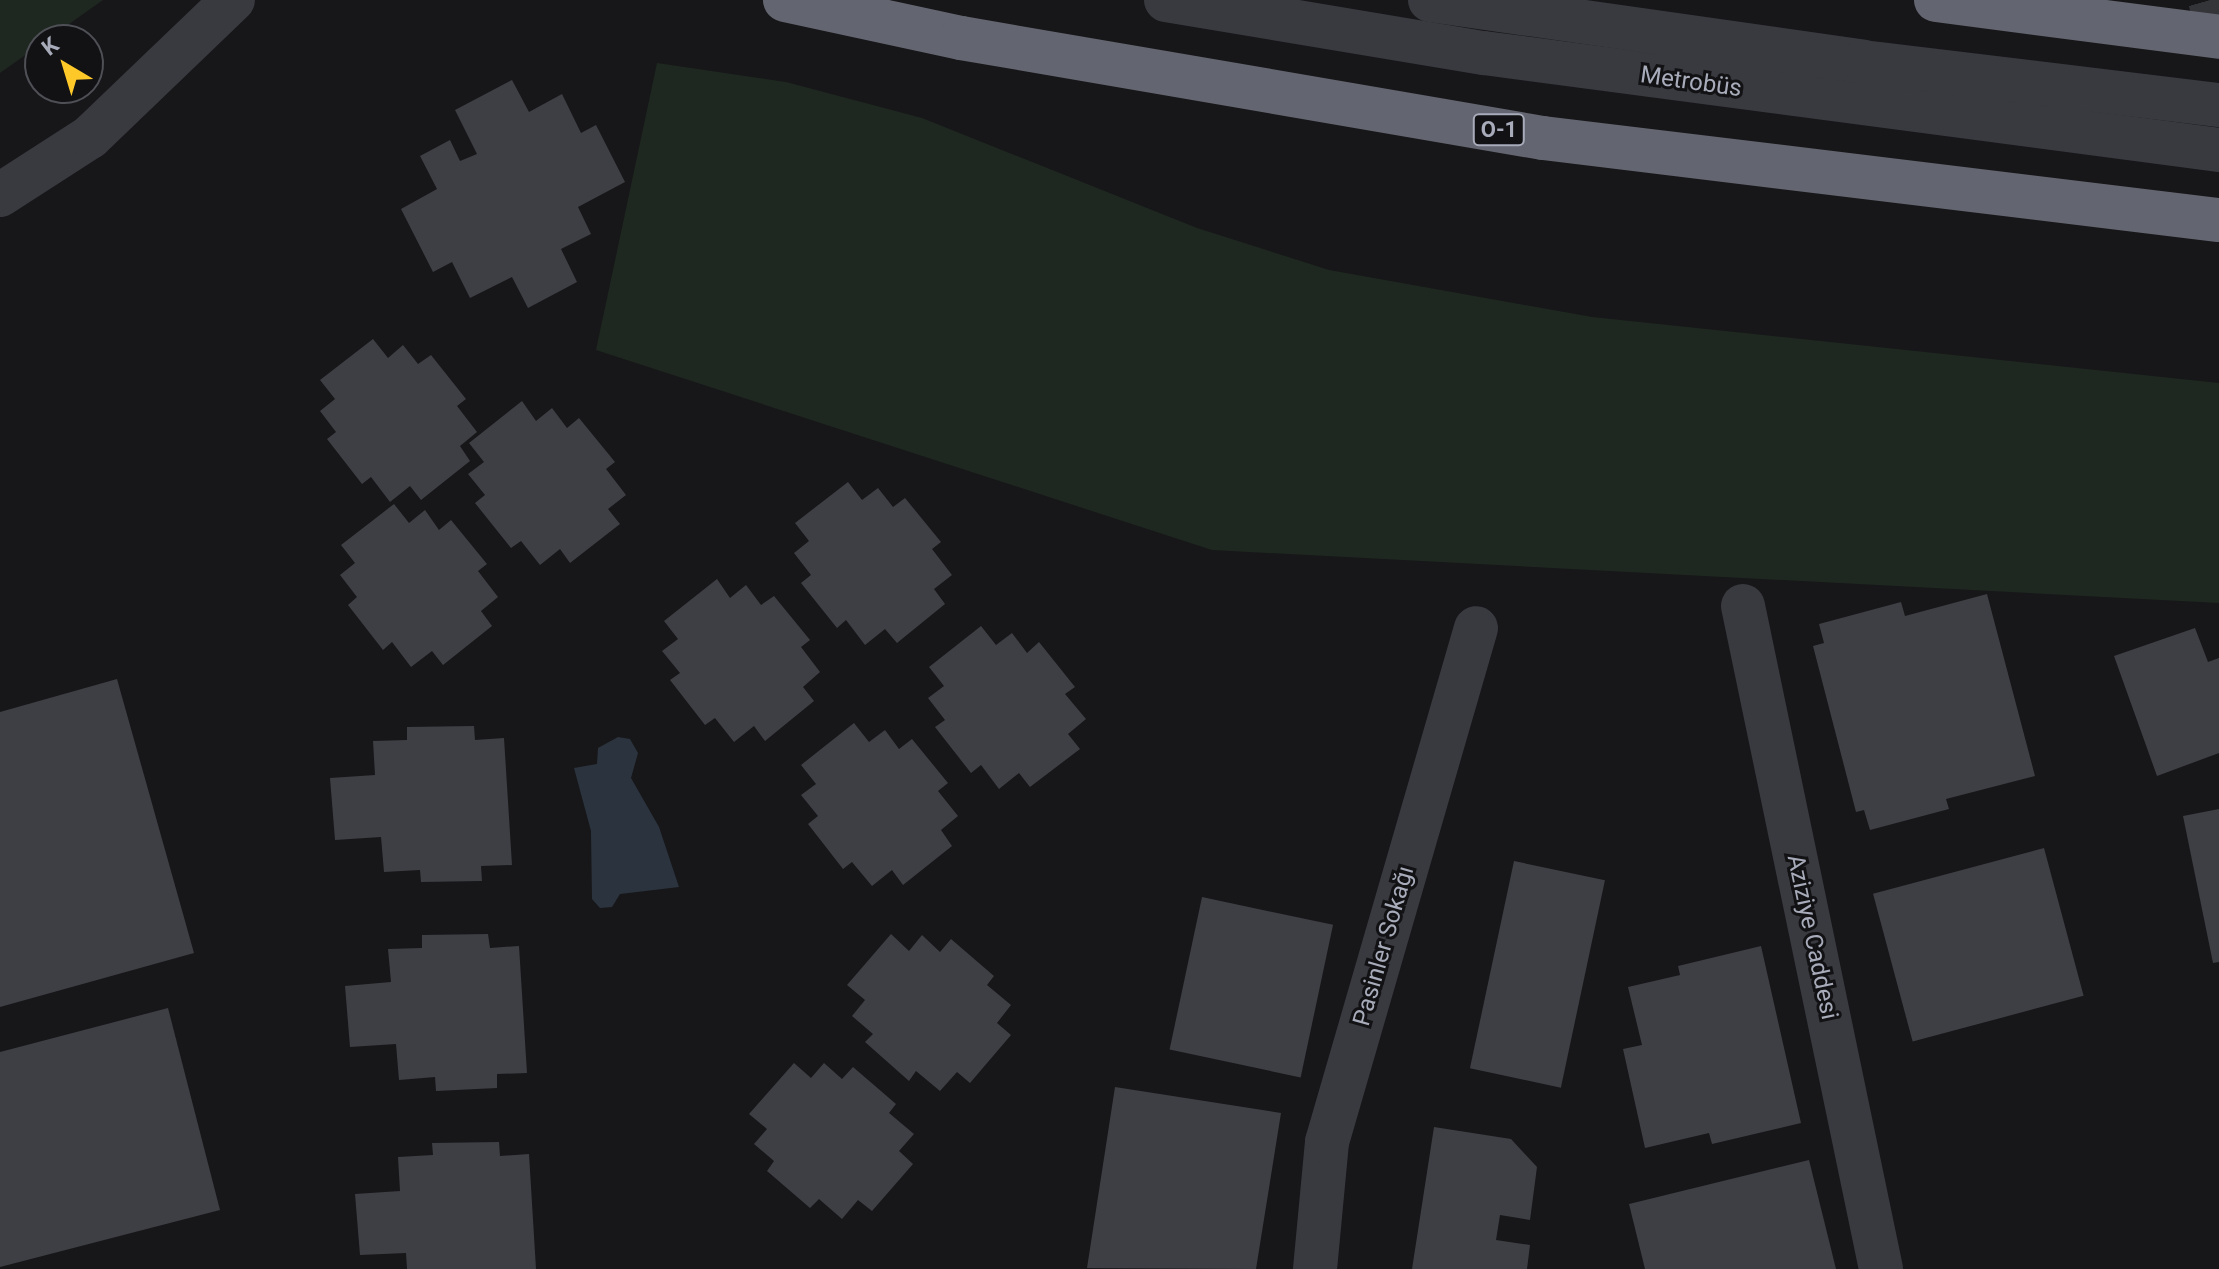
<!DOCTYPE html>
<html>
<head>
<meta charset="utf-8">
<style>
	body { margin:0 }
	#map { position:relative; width:2219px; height:1269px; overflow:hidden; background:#171719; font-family:Roboto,sans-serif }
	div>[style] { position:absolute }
	.green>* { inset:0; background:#1e2820 }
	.water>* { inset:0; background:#2b343e }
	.building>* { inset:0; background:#3e3f44; transform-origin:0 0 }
	.minor-tunnel>* { height:44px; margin-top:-22px; transform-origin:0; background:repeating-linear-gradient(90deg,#343539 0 44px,transparent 0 66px) }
	.minor>* { height:44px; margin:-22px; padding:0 22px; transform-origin:22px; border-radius:22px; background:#393a40 }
	.highway>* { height:44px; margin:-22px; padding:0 22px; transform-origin:22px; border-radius:22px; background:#636570 }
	span { translate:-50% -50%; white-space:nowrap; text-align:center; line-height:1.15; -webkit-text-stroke:6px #121214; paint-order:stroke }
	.shield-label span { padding:2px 6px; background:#121214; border:2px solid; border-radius:6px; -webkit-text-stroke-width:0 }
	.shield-label { font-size:22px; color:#a8acba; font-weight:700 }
	.street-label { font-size:24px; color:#a8acba }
	.north { position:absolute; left:24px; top:24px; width:80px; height:80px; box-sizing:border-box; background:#121214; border:2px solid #4e5056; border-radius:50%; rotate:322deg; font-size:22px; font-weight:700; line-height:32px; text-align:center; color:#a8acba }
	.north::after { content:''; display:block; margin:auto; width:28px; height:36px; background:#ffc829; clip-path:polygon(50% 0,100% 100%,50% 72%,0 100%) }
</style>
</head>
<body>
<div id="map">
	<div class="green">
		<div style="clip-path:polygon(0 0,103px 0,0 73px)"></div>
		<div style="clip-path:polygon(657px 63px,786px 82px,922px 118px,1197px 228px,1329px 270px,1592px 317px,2219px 383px,2219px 603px,1212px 550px,596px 350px)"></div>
	</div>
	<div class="water">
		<div style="clip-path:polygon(618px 737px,630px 739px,638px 753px,631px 778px,659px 827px,679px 887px,620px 894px,612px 907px,600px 908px,592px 899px,591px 831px,574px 768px,597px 764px,598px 748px)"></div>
	</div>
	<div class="building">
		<div style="clip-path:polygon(512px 80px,529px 112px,562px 94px,581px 133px,596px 125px,625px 182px,578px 207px,591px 234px,561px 249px,577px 282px,528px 308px,512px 277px,470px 298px,452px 262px,433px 272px,401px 209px,437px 189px,420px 156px,450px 140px,460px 161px,477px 154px,455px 110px)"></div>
		<div style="clip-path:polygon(373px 339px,388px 358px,403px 345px,418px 364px,431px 355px,466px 399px,457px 406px,477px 432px,460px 446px,470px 461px,421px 500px,410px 486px,390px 502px,371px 477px,362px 484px,327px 439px,336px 432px,320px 411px,335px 399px,320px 380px)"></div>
		<div style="clip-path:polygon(522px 401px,536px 421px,552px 408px,567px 428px,579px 418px,615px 462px,606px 469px,626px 495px,608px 509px,620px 524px,570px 563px,560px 549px,540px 565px,521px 541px,511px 548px,475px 503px,485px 495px,468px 474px,484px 462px,469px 443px)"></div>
		<div style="clip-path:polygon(848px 482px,862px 500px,878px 488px,893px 507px,905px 498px,941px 542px,932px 549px,952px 575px,934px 589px,945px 604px,897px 643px,885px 629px,865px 645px,846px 620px,837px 628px,801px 583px,811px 575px,794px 553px,809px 541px,795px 523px)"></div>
		<div style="clip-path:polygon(394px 504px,409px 523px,425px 510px,439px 530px,451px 520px,487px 564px,478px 571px,498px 597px,481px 611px,492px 626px,443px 665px,432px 651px,411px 667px,392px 642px,383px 650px,348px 605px,357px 597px,340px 575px,355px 563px,341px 545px)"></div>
		<div style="clip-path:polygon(717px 579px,730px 598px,746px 585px,761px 605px,774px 596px,810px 640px,801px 647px,820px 672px,803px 687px,814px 701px,765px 741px,754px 726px,734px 742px,715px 718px,705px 725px,670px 680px,680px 673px,662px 651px,678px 639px,664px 621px)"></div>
		<div style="clip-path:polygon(1987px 594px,2035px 776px,1946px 799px,1949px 809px,1870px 830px,1864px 810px,1856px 812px,1813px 646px,1824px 643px,1819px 624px,1901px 602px,1905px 616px)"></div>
		<div style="clip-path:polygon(981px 626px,996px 645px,1012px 633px,1027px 653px,1039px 642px,1075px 687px,1065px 694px,1086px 719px,1068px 734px,1080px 749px,1030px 787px,1019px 773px,999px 789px,981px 765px,971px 773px,935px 727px,945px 720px,928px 698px,944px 686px,929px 667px)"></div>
		<div style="clip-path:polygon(2195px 628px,2208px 662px,2219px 658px,2219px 753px,2157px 776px,2114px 656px)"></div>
		<div style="clip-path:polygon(117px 679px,194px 953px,0 1007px,0 712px)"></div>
		<div style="clip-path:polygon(854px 723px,869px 742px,885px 730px,899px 749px,912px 739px,948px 783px,938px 791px,958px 816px,941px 830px,952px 846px,903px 885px,892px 870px,872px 886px,852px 862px,843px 869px,808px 824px,818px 816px,801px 795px,816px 784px,801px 765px)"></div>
		<div style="clip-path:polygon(474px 726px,475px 740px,504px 738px,512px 865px,481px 866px,482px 881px,421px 882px,420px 870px,384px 872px,381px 837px,335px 840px,330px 778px,375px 775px,373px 741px,407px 740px,407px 727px)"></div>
		<div style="clip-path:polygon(2219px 809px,2219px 962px,2213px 963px,2183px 816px)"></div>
		<div style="left:2044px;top:848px;width:153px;height:177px;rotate:75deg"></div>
		<div style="left:1514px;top:861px;width:93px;height:212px;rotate:12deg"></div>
		<div style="left:1202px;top:897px;width:134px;height:156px;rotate:12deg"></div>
		<div style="clip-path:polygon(488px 934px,490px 948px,519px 946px,527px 1073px,497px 1074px,497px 1088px,436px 1091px,435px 1077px,399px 1080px,396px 1044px,350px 1047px,345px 986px,391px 982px,388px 949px,422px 948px,422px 935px)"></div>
		<div style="clip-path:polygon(891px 934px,909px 951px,922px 935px,940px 952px,951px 939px,994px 976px,987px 985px,1011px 1005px,997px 1023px,1011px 1035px,970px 1083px,957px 1072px,940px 1091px,916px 1071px,909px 1081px,865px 1042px,873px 1034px,852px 1016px,865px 1000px,847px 985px)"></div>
		<div style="clip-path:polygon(1761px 946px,1801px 1123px,1712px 1144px,1709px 1133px,1645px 1148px,1623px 1049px,1642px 1045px,1628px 987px,1680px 975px,1678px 966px)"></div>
		<div style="clip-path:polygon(168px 1008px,220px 1210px,0 1267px,0 1052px)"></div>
		<div style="clip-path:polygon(794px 1063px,811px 1078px,824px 1063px,842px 1079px,853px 1067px,896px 1104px,889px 1113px,914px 1134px,899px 1151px,913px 1164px,872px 1211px,858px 1200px,842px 1219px,819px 1199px,810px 1208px,767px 1171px,774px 1161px,754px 1144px,767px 1129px,749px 1114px)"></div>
		<div style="clip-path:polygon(1115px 1087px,1281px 1113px,1256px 1269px,1087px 1268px)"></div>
		<div style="clip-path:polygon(1434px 1127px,1511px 1139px,1537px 1167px,1530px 1220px,1500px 1215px,1496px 1240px,1530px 1245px,1527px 1269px,1412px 1269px)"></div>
		<div style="clip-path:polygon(499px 1142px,500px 1156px,529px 1154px,536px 1269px,407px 1269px,406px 1253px,360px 1255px,355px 1194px,400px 1191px,398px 1157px,433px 1155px,432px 1143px)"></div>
		<div style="clip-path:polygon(1809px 1160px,1836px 1269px,1645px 1269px,1629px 1204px)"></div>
	</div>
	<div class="minor-tunnel">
		<div style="left:2210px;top:0;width:32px;rotate:74deg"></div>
	</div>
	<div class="minor">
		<div style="left:1166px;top:0;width:322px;rotate:9.5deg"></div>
		<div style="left:1484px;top:53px;width:741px;rotate:7.52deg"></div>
		<div style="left:1430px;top:0;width:437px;rotate:8.1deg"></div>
		<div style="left:1863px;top:62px;width:359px;rotate:6.9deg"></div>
		<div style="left:0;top:195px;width:107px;rotate:-32.8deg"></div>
		<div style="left:90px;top:137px;width:198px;rotate:-43.8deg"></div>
		<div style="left:1743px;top:606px;width:677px;rotate:78.24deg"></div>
		<div style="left:1315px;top:1269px;width:128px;rotate:-84.6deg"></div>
		<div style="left:1327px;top:1142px;width:535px;rotate:-73.83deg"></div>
	</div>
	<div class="highway">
		<div style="left:785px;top:0;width:180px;rotate:12.2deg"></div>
		<div style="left:961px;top:38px;width:591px;rotate:9.75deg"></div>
		<div style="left:1543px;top:138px;width:681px;rotate:6.92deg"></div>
		<div style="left:1936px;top:0;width:285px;rotate:7.4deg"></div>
	</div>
	<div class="shield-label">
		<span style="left:1499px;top:130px">O-1</span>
	</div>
	<div class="street-label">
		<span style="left:1691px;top:82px;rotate:8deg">Metrobüs</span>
		<span style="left:1812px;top:937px;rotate:78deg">Aziziye Caddesi</span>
		<span style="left:1384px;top:946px;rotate:-74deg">Pasinler Sokağı</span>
	</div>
	<div class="north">K</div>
</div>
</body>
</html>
